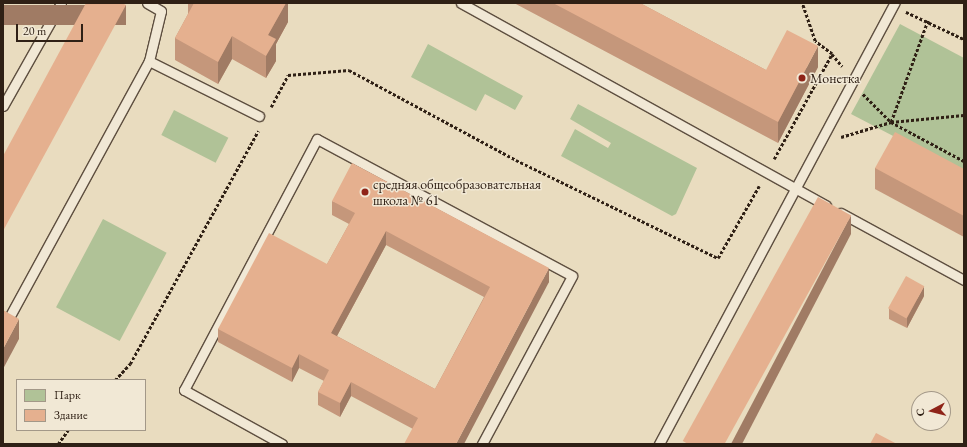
<!DOCTYPE html>
<html>
<head>
<meta charset="utf-8">
<style>
	body { margin:0 }
	#map { position:relative; width:967px; height:447px; overflow:hidden; background:#e9dcbf; font-family:"EB Garamond",serif }
	div>[style] { position:absolute }
	.green>* { inset:0; background:#b0c297; transform-origin:0 0 }
	.path>* { height:2.5px; margin-top:-1.25px; transform-origin:0; background:repeating-linear-gradient(90deg,#2f2015 0 3px,transparent 0 5px) }
	.roads { filter:drop-shadow(1px 0 #5e4f40) drop-shadow(-1px 0 #5e4f40) drop-shadow(0 1px #5e4f40) drop-shadow(0 -1px #5e4f40) }
	.lane>* { height:9px; margin:-4.5px; padding:0 4.5px; transform-origin:4.5px; border-radius:4.5px; background:#f1e8d5 }
	.wall>* { inset:0; background:#c5977b }
	.shaded-wall>* { inset:0; background:#a07b64; transform-origin:0 0 }
	.building>* { inset:0; background:#e5b08f; transform-origin:0 0 }
	.dots>* { width:11px; height:11px; translate:-50% -50%; box-sizing:border-box; border:2px solid #f1e8d5; border-radius:50% }
	span { translate:-50% -50%; white-space:nowrap; text-align:center; line-height:1.15; -webkit-text-stroke:3px #f1e8d5; paint-order:stroke }
	.poi-label { font-size:14px; color:#2f2015 }
	.left { translate:0 -50%; text-align:left }
	.frame { position:absolute; inset:0; border:4px solid #2f2015; pointer-events:none }
	.legend { position:absolute; left:16px; top:379px; width:130px; height:52px; box-sizing:border-box; background:#f1e8d5; border:1px solid #a39888; margin:0; padding:5px 7px; list-style:none; font-size:12px; color:#2f2015 }
	.legend li { display:flex; align-items:center; gap:8px; height:20px }
	.legend b { width:20px; border:1px solid #a39888 }
	.north { position:absolute; left:911px; top:391px; width:40px; height:40px; box-sizing:border-box; background:#f1e8d5; border:1px solid #a39888; border-radius:50%; rotate:263deg; font-size:11px; font-weight:700; line-height:16px; text-align:center; color:#2f2015 }
	.north::after { content:''; display:block; margin:auto; width:14px; height:18px; background:#8f2418; clip-path:polygon(50% 0,100% 100%,50% 72%,0 100%) }
	.scale { position:absolute; left:16px; top:24px; width:67px; height:18px; box-sizing:border-box; border:2px solid #2f2015; border-top:0; padding-left:5px; font-size:12px; line-height:14px; white-space:nowrap; color:#2f2015; -webkit-text-stroke:3px #f1e8d5; paint-order:stroke }
</style>
</head>
<body>
<div id="map">
	<div class="green">
		<div style="clip-path:polygon(900px 24px,964px 58px,964px 173px,851px 114px)"></div>
		<div style="clip-path:polygon(428px 44px,523px 96px,515px 110px,485px 94px,476px 111px,411px 77px)"></div>
		<div style="clip-path:polygon(578px 104px,697px 168px,676px 214px,672px 216px,561px 156px,575px 129px,608px 148px,611px 143px,570px 119px)"></div>
		<div style="left:174px;top:110px;width:61px;height:28px;rotate:27deg"></div>
		<div style="left:103px;top:219px;width:72px;height:100px;rotate:28deg"></div>
	</div>
	<div class="path">
		<div style="left:906px;top:12px;width:64px;rotate:25deg"></div>
		<div style="left:832px;top:54px;width:16px;rotate:50deg"></div>
		<div style="left:863px;top:94px;width:40px;rotate:45deg"></div>
		<div style="left:891px;top:122px;width:83px;rotate:28.1deg"></div>
		<div style="left:271px;top:107px;width:36px;rotate:-62deg"></div>
		<div style="left:288px;top:75px;width:61px;rotate:-4.7deg"></div>
		<div style="left:349px;top:70px;width:190px;rotate:28.3deg"></div>
		<div style="left:516px;top:160px;width:225px;rotate:25.9deg"></div>
		<div style="left:718px;top:258px;width:83px;rotate:-60.3deg"></div>
		<div style="left:891px;top:122px;width:109px;rotate:-70.1deg"></div>
		<div style="left:841px;top:137px;width:52px;rotate:-16.7deg"></div>
		<div style="left:891px;top:122px;width:73px;rotate:-5.5deg"></div>
		<div style="left:774px;top:159px;width:120px;rotate:-61.1deg"></div>
		<div style="left:832px;top:54px;width:21px;rotate:-143deg"></div>
		<div style="left:815px;top:41px;width:40px;rotate:-108.9deg"></div>
		<div style="left:115px;top:380px;width:22px;rotate:-47deg"></div>
		<div style="left:130px;top:364px;width:266px;rotate:-61.2deg"></div>
		<div style="left:58px;top:444px;width:17px;rotate:-54deg"></div>
	</div>
	<div class="roads">
		<div class="lane">
			<div style="left:461px;top:3px;width:417px;rotate:29deg"></div>
			<div style="left:149px;top:61px;width:123px;rotate:26.6deg"></div>
			<div style="left:3px;top:106px;width:118px;rotate:-60.6deg"></div>
			<div style="left:841px;top:213px;width:140px;rotate:28.6deg"></div>
			<div style="left:11px;top:314px;width:288px;rotate:-61.4deg"></div>
			<div style="left:149px;top:61px;width:51px;rotate:-76.5deg"></div>
			<div style="left:161px;top:11px;width:16px;rotate:-150deg"></div>
			<div style="left:282px;top:444px;width:112px;rotate:-151.1deg"></div>
			<div style="left:184px;top:390px;width:284px;rotate:-62.1deg"></div>
			<div style="left:317px;top:139px;width:289px;rotate:28.2deg"></div>
			<div style="left:572px;top:276px;width:191px;rotate:118.2deg"></div>
			<div style="left:659px;top:444px;width:500px;rotate:-61.9deg"></div>
		</div>
	</div>
	<div class="wall">
		<div style="clip-path:polygon(188px 3px,288px 3px,288px 22px,276px 44px,276px 61px,266px 78px,232px 59px,218px 84px,175px 60px,175px 38px,188px 14px)"></div>
		<div style="clip-path:polygon(514px 3px,640px 3px,766px 70px,818px 67px,778px 143px)"></div>
		<div style="clip-path:polygon(875px 168px,964px 169px,964px 237px,875px 189px)"></div>
		<div style="clip-path:polygon(evenodd,332px 201px,549px 282px,413px 429px,351px 396px,340px 417px,318px 405px,318px 392px,324px 381px,299px 368px,292px 382px,218px 342px,218px 329px,327px 264px,349px 224px,332px 215px,332px 201px,386px 245px,484px 297px,435px 389px,337px 336px,386px 245px)"></div>
		<div style="clip-path:polygon(924px 296px,907px 328px,889px 319px,889px 309px)"></div>
	</div>
	<div class="shaded-wall">
		<div style="clip-path:polygon(286px 3px,288px 3px,288px 22px,276px 44px,276px 61px,266px 78px,266px 56px,268px 35px)"></div>
		<div style="left:126px;top:5px;width:20px;height:257px;rotate:90deg"></div>
		<div style="clip-path:polygon(232px 36px,232px 59px,218px 84px,218px 62px)"></div>
		<div style="clip-path:polygon(818px 46px,818px 67px,778px 143px,778px 122px)"></div>
		<div style="clip-path:polygon(851px 215px,851px 234px,742px 444px,731px 444px)"></div>
		<div style="clip-path:polygon(386px 231px,386px 245px,331px 347px,331px 333px)"></div>
		<div style="clip-path:polygon(549px 268px,549px 282px,464px 444px,456px 444px)"></div>
		<div style="clip-path:polygon(924px 286px,924px 296px,907px 328px,907px 318px)"></div>
		<div style="clip-path:polygon(19px 319px,19px 339px,3px 369px,3px 349px)"></div>
		<div style="clip-path:polygon(299px 354px,299px 368px,292px 382px,292px 368px)"></div>
		<div style="clip-path:polygon(351px 382px,351px 396px,340px 417px,340px 403px)"></div>
	</div>
	<div class="building">
		<div style="clip-path:polygon(86px 3px,122px 3px,126px 5px,3px 231px,3px 156px)"></div>
		<div style="clip-path:polygon(194px 3px,286px 3px,268px 35px,276px 39px,266px 56px,232px 36px,218px 62px,175px 38px)"></div>
		<div style="clip-path:polygon(553px 3px,640px 3px,766px 70px,787px 30px,818px 46px,778px 122px)"></div>
		<div style="clip-path:polygon(895px 132px,964px 169px,964px 216px,875px 168px)"></div>
		<div style="clip-path:polygon(evenodd,352px 163px,549px 268px,456px 444px,404px 444px,418px 418px,351px 382px,340px 403px,318px 392px,329px 370px,299px 354px,292px 368px,218px 329px,269px 233px,327px 264px,355px 213px,332px 201px,352px 163px,386px 231px,490px 287px,435px 389px,331px 333px,386px 231px)"></div>
		<div style="left:818px;top:197px;width:38px;height:279px;rotate:29deg"></div>
		<div style="left:906px;top:276px;width:21px;height:37px;rotate:29deg"></div>
		<div style="clip-path:polygon(3px 310px,19px 319px,3px 349px)"></div>
		<div style="clip-path:polygon(876px 433px,897px 444px,870px 444px)"></div>
	</div>
	<div class="dots">
		<div style="left:802px;top:78px;background:#8f2418"></div>
		<div style="left:365px;top:192px;background:#8f2418"></div>
	</div>
	<div class="poi-label">
		<span class="left" style="left:810px;top:78px">Монетка</span>
		<span class="left" style="left:373px;top:192px">средняя общеобразовательная<br>школа № 61</span>
	</div>
	<div class="frame"></div>
	<ul class="legend">
	<li><b style="height:11px;background:#b0c297"></b>Парк</li>
	<li><b style="height:11px;background:#e5b08f"></b>Здание</li>
	</ul>
	<div class="north">С</div>
	<div class="scale">20 m</div>
</div>
</body>
</html>
